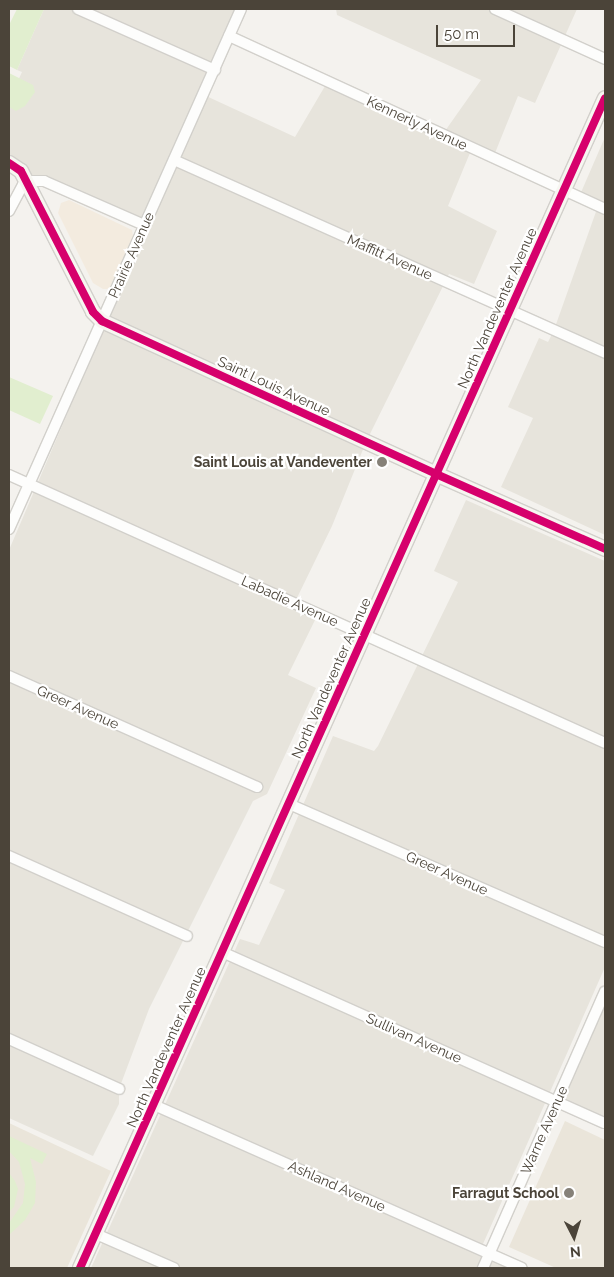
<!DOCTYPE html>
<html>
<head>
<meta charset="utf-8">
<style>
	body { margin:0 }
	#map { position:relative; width:614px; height:1277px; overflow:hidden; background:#f4f2ee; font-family:Raleway,sans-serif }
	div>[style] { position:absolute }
	.residential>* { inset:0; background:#e7e4dc }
	.commercial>* { inset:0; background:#f3ebdf }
	.education>* { inset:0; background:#eae5da }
	.green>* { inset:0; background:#e1eecf }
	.roads { filter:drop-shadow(1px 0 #d2d0cb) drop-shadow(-1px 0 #d2d0cb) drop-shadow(0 1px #d2d0cb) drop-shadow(0 -1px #d2d0cb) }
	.street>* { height:10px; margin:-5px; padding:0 5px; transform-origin:5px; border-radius:5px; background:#fdfdfc }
	.secondary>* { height:14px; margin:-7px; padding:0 7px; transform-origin:7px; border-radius:7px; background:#f7f6f1 }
	.cycleway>* { height:8px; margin:-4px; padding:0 4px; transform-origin:4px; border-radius:4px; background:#d6006c }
	.dots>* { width:14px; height:14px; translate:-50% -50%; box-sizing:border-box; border:2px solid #fff; border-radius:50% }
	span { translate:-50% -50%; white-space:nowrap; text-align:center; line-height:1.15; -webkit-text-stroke:4.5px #fff; paint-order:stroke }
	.street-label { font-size:14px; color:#4b4439 }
	.poi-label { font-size:14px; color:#4b4439; font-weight:700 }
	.right { translate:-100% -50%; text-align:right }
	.frame { position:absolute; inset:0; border:10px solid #4b4439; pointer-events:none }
	.north { position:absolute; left:549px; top:1212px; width:50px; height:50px; -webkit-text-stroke:4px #fff; paint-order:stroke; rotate:175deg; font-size:14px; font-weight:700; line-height:20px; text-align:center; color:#4b4439 }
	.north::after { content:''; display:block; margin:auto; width:18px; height:22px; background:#4b4439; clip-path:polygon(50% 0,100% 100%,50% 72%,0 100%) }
	.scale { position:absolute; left:436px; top:25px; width:79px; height:22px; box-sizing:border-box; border:2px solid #4b4439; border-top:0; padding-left:6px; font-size:15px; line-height:18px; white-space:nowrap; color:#4b4439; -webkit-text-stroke:4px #fff; paint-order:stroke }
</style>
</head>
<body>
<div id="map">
	<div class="residential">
		<div style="clip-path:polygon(44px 9px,241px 9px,204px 95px,295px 137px,328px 81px,445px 131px,481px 80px,337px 15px,336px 9px,577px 9px,535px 103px,518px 96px,493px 158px,472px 148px,448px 206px,497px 231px,474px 284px,449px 274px,366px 442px,332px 526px,295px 602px,316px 618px,288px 675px,316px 688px,267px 794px,253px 801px,149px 1009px,119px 1089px,119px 1104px,93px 1156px,9px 1118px,9px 550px,68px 412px,64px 406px,144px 225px,37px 181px,9px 163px,9px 100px,22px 72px,17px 70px)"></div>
		<div style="clip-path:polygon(605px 137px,605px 535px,501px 487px,533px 418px,508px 407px,539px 338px,548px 342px,554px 330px,598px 206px,579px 197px)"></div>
		<div style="clip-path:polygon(466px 500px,605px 561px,605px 967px,479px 1253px,512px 1268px,91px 1268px,240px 939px,259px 945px,285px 890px,269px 883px,333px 736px,374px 751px,378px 746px,458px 582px,434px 571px)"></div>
		<div style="clip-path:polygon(605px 999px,605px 1123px,557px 1102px)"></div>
	</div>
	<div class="commercial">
		<div style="clip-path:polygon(69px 200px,132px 230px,133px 236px,110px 287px,107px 289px,103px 289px,93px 283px,58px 213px,61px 203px)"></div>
	</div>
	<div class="education">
		<div style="clip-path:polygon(565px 1121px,605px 1140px,605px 1268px,556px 1268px,509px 1247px)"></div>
		<div style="clip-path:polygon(9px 1123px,111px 1171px,67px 1268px,9px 1268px)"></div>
	</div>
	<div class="green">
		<div style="clip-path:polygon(17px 9px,44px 9px,17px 70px,9px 66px,9px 25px)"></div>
		<div style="clip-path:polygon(9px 73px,33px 85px,35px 92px,25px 106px,16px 111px,9px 107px)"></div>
		<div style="clip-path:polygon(9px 377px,53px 396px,40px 424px,9px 410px)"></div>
		<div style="clip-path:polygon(9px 1136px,47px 1154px,42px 1164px,30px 1158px,36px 1182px,35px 1203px,25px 1220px,9px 1235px,9px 1223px,23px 1203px,25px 1184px,19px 1162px,9px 1151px)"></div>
		<div style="clip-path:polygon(9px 1173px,15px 1181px,18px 1189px,14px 1207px,9px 1212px)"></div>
	</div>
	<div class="roads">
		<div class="street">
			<div style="left:78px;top:9px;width:150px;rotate:24deg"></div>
			<div style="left:495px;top:9px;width:121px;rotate:24.4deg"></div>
			<div style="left:229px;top:36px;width:414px;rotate:24.7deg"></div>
			<div style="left:174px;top:160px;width:472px;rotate:24.1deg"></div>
			<div style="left:9px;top:211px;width:30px;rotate:-62deg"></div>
			<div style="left:23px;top:185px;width:10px;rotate:-24deg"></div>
			<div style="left:32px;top:181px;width:12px"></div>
			<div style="left:44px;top:181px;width:109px;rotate:23.7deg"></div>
			<div style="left:9px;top:475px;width:653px;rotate:24.21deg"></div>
			<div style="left:9px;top:529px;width:569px;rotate:-65.96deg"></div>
			<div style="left:9px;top:676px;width:272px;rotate:24.1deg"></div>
			<div style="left:289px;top:804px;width:345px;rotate:23.6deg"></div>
			<div style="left:9px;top:856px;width:195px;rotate:24.2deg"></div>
			<div style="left:222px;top:952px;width:419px;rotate:24.1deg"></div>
			<div style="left:9px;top:1039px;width:121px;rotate:24.4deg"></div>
			<div style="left:154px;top:1105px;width:402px;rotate:23.9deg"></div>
			<div style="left:96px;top:1234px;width:85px;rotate:23.6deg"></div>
			<div style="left:483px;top:1268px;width:302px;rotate:-66.2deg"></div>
		</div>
		<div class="secondary">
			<div style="left:9px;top:163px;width:14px;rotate:34deg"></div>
			<div style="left:21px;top:171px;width:158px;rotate:62.9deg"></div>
			<div style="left:93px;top:312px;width:13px;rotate:45deg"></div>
			<div style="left:102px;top:321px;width:367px;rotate:24.6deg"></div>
			<div style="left:436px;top:474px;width:185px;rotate:23.9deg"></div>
			<div style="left:80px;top:1268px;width:1282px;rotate:-65.83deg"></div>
		</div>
	</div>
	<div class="cycleway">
		<div style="left:9px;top:163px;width:14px;rotate:34deg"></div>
		<div style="left:21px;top:171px;width:158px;rotate:62.9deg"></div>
		<div style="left:93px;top:312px;width:13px;rotate:45deg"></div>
		<div style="left:102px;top:321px;width:367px;rotate:24.6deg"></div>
		<div style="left:436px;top:474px;width:185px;rotate:23.9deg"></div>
		<div style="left:80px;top:1268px;width:1282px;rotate:-65.83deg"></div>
	</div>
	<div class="dots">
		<div style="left:382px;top:462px;background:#868178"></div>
		<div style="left:569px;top:1193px;background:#868178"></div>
	</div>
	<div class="street-label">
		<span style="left:417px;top:123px;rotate:25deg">Kennerly Avenue</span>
		<span style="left:131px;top:255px;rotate:-66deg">Prairie Avenue</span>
		<span style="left:390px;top:257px;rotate:24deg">Maffitt Avenue</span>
		<span style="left:497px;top:308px;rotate:-66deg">North Vandeventer Avenue</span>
		<span style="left:274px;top:386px;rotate:25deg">Saint Louis Avenue</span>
		<span style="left:290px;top:601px;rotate:24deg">Labadie Avenue</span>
		<span style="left:331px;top:678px;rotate:-66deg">North Vandeventer Avenue</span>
		<span style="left:78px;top:707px;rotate:24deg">Greer Avenue</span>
		<span style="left:447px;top:873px;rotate:24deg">Greer Avenue</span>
		<span style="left:414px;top:1038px;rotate:24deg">Sullivan Avenue</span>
		<span style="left:166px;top:1047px;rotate:-66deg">North Vandeventer Avenue</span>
		<span style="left:544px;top:1130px;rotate:-66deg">Warne Avenue</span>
		<span style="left:337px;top:1186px;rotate:24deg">Ashland Avenue</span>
	</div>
	<div class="poi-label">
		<span class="right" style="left:372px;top:462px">Saint Louis at Vandeventer</span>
		<span class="right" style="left:559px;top:1193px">Farragut School</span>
	</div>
	<div class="frame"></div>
	<div class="north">N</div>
	<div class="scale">50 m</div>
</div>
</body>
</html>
